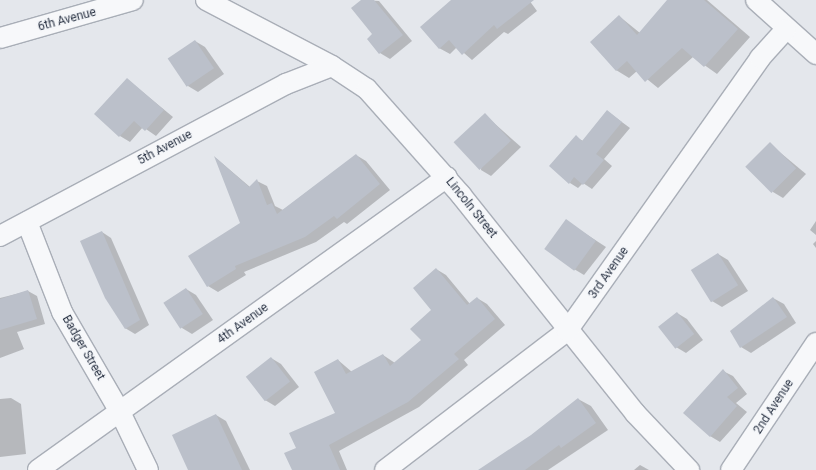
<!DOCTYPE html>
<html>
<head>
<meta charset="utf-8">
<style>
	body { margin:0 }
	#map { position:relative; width:816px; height:470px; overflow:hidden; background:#e4e7ec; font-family:Roboto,sans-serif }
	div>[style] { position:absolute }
	.shadow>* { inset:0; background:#0003 }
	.building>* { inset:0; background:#bbc0ca; transform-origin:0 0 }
	.roads { filter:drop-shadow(1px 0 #a9aeb7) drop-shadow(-1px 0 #a9aeb7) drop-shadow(0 1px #a9aeb7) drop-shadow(0 -1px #a9aeb7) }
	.street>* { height:20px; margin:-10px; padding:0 10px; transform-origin:10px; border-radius:10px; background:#f7f8fa }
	span { translate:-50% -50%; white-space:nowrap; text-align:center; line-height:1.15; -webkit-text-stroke:3px #f4f6f9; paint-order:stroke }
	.street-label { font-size:12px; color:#2b3445 }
</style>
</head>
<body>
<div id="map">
	<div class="shadow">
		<div style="clip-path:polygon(362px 0,379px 1px,412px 41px,390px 59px,380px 53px)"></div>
		<div style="clip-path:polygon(464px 0,529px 0,537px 11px,508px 34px,504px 32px,472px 60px,457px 47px,450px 54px,439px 48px)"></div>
		<div style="clip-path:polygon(669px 0,707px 0,750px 37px,717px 74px,693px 57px,658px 88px,637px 71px,629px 78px,616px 70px,619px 16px,640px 33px)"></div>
		<div style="clip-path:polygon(195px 41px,205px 47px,224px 74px,198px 92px,188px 86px)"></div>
		<div style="clip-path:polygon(127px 79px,173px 117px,156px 136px,143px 127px,130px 142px,120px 136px)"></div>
		<div style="clip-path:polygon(607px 111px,630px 128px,604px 159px,612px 166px,592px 189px,583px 183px,578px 188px,570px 183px,576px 137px,583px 141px)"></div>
		<div style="clip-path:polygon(485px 115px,521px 147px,491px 176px,481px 170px)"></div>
		<div style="clip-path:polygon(770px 144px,806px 174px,783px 198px,773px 192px)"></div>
		<div style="clip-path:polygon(356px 155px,366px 161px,390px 190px,347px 224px,344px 222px,316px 242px,244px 272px,246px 275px,218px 292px,208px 286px,242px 224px,216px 158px,250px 187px,257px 181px,267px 186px,275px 206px,283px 210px)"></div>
		<div style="clip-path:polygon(566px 221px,606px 247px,584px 275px,574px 269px)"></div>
		<div style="clip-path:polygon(816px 221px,816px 235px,810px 230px)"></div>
		<div style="clip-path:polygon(102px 232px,111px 238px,149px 325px,135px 334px,125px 328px)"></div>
		<div style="clip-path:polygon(816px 241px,816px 248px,813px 244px)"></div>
		<div style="clip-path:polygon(718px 254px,728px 260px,748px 291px,722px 307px,712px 301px,693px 271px)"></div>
		<div style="clip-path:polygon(436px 269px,446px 275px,470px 304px,477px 298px,487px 304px,505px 325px,464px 360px,468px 365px,419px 407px,339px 451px,347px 470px,293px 470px,297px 449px,336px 413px,338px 360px,352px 372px,383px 355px,395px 363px,422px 340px,433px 310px)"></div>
		<div style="clip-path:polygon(186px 289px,196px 295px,213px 320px,192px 334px,182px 328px)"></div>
		<div style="clip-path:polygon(28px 291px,37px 296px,45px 324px,17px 332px,24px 349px,0 358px,0 298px)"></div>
		<div style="clip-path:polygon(773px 298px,784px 304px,796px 323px,751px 353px,741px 347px)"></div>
		<div style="clip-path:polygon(677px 313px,687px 319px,703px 340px,686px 353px,676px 347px,660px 327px)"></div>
		<div style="clip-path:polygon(271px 358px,281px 364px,299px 387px,275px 406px,265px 400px,247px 377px)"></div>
		<div style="clip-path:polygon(723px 371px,733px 376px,747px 394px,736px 403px,747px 412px,720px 442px,710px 436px)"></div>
		<div style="clip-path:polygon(11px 398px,21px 404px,26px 454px,0 457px,0 399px)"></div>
		<div style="clip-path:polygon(578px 399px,591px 406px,608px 430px,548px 470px,480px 470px,531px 436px)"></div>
		<div style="clip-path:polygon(216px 415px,226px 421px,250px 470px,190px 470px)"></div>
		<div style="clip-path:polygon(640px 465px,649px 470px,634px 470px)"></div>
	</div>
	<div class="building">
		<div style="clip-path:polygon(361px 0,374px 0,403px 35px,379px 54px,367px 39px,372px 34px,351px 8px)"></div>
		<div style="clip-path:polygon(451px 0,534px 0,497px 29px,494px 25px,462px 55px,449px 40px,439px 49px,420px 27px)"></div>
		<div style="clip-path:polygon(667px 0,704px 0,738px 29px,704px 67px,682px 48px,645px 82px,627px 61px,616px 71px,590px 42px,619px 15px,637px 35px)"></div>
		<div style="left:195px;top:40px;width:34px;height:33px;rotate:56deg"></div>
		<div style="clip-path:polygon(127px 78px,164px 110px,145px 131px,134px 121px,119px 137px,94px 114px)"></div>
		<div style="clip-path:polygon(607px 110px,622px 122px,596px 154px,604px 160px,583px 185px,574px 177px,569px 184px,549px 166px,576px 135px,582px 141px)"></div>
		<div style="left:485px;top:113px;width:38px;height:43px;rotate:47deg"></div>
		<div style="left:770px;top:142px;width:37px;height:35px;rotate:45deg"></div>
		<div style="clip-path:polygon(356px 154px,380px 184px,337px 219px,334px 216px,305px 237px,235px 266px,236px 269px,207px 287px,188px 256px,240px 223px,214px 156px,249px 187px,257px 179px,267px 205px,272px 203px,277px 214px)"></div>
		<div style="left:566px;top:219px;width:37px;height:37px;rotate:36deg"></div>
		<div style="clip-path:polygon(102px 231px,140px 320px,125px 329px,105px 298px,80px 241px)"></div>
		<div style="left:718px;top:253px;width:38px;height:32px;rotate:58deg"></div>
		<div style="clip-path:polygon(436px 268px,467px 305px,477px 297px,495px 319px,454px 354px,459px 359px,408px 402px,329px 445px,340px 470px,292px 470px,284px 453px,296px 448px,289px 433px,335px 413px,314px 372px,338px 359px,346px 374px,383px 354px,390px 366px,421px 340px,410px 329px,431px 310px,413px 288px)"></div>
		<div style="left:186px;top:288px;width:31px;height:27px;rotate:57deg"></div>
		<div style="clip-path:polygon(28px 290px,37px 319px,0 330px,0 299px)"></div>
		<div style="clip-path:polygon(773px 297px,787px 317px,740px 348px,730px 331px)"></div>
		<div style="left:677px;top:312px;width:28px;height:24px;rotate:52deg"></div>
		<div style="left:271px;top:357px;width:31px;height:32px;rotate:52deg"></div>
		<div style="clip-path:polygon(723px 369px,738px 388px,727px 397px,737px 406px,710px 437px,683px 413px)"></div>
		<div style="clip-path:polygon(578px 398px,596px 423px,561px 448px,559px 445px,525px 470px,478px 470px,531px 435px)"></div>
		<div style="clip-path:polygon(216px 414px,242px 470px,188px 470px,172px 435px)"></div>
	</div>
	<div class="roads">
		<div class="street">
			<div style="left:206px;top:0;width:142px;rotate:27.6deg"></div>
			<div style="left:332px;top:66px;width:42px;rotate:33.3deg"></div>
			<div style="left:367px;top:89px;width:142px;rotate:48.4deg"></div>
			<div style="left:461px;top:195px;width:279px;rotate:51.4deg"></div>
			<div style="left:635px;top:413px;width:79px;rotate:46.5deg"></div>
			<div style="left:756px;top:0;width:81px;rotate:42deg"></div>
			<div style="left:0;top:38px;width:138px;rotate:-15.9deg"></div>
			<div style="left:27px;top:222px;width:97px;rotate:68.7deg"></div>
			<div style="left:62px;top:312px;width:116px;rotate:59.9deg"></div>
			<div style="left:120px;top:412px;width:64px;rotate:64.2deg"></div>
			<div style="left:0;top:236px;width:324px;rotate:-28deg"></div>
			<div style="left:286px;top:84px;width:49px;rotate:-21.4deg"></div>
			<div style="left:38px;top:470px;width:503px;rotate:-35.62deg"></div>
			<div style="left:385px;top:470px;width:229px;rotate:-37.4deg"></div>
			<div style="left:567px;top:331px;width:334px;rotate:-54.7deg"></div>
			<div style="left:760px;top:58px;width:38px;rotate:-48deg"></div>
			<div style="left:731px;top:470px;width:153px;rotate:-56.2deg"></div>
		</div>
	</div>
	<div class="street-label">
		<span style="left:67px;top:20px;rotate:-15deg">6th Avenue</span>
		<span style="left:165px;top:148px;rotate:-28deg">5th Avenue</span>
		<span style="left:471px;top:208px;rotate:51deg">Lincoln Street</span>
		<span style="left:609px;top:273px;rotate:-55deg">3rd Avenue</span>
		<span style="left:243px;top:324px;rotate:-36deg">4th Avenue</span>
		<span style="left:83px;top:348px;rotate:60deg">Badger Street</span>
		<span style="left:774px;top:407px;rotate:-57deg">2nd Avenue</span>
	</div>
</div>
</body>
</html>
